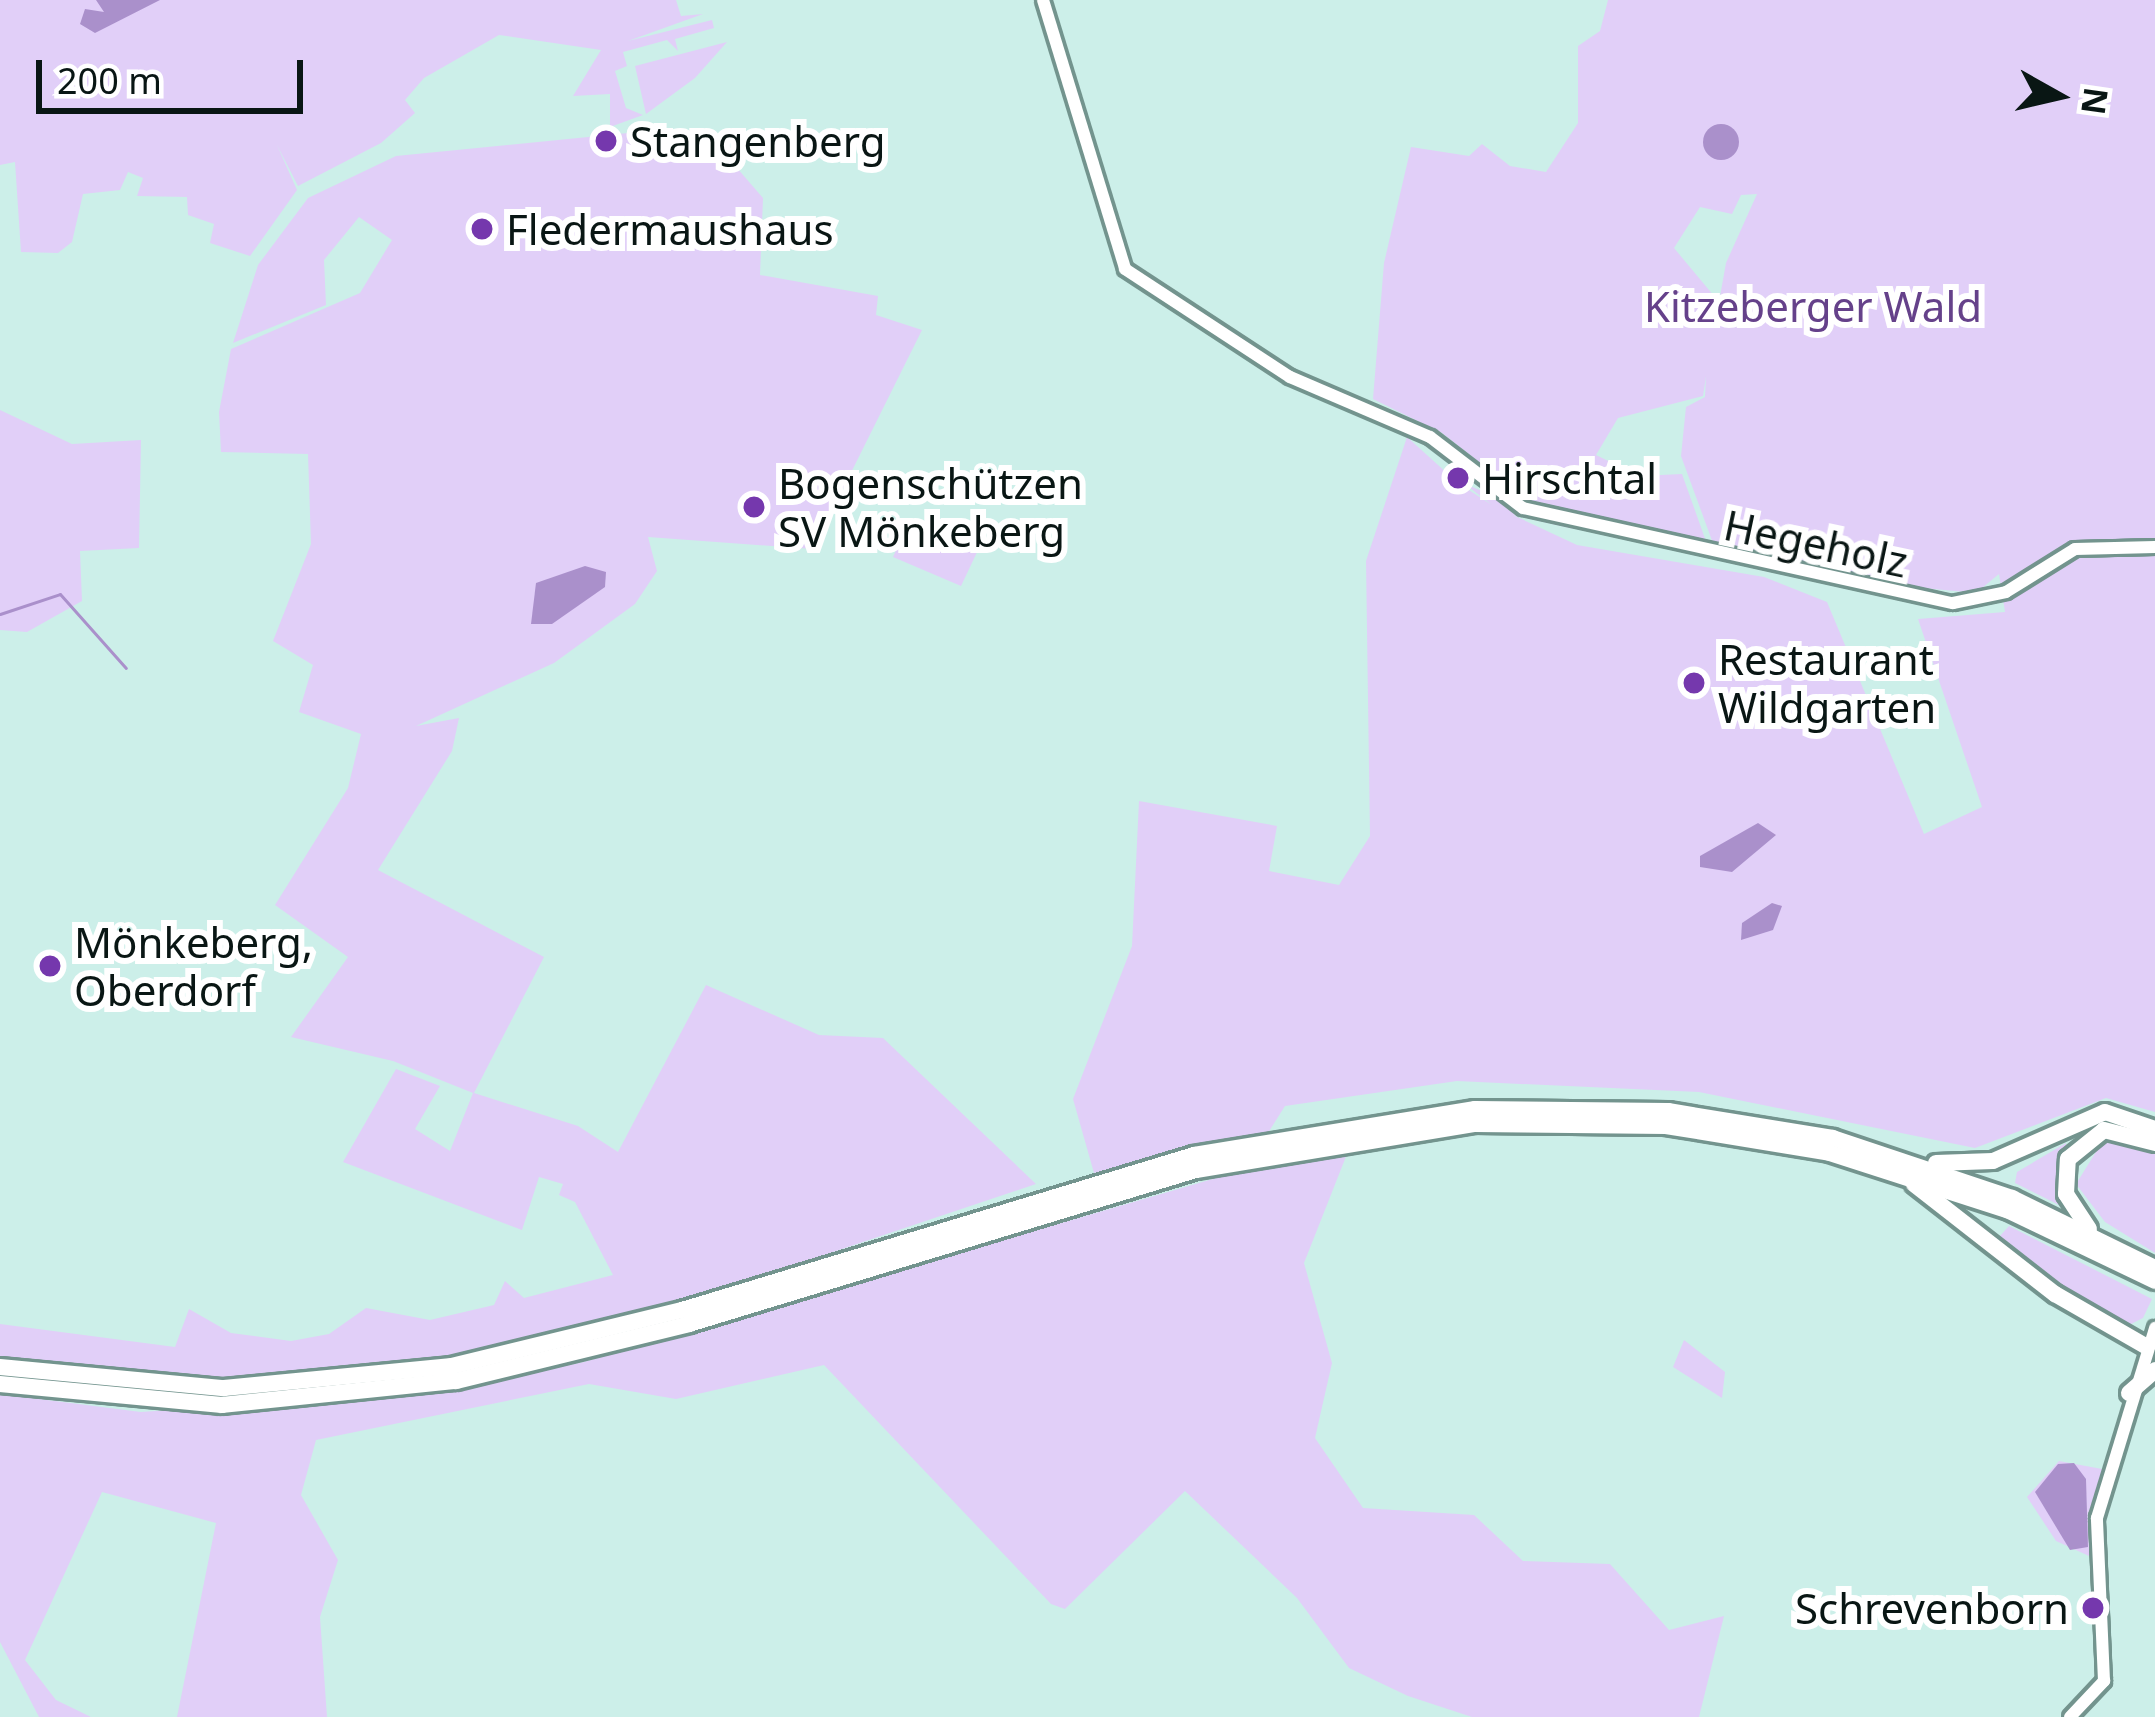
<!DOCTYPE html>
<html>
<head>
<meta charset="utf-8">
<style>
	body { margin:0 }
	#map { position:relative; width:2155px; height:1717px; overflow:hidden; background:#ccefe9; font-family:"Noto Sans",sans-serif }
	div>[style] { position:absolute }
	.green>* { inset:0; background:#e1cff8 }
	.water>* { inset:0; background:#aa90cb }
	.round { border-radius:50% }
	.stream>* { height:3px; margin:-1.5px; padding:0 1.5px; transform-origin:1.5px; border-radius:1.5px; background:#aa90cb }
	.roads { filter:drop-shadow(3px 0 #73948e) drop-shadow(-3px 0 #73948e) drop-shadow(0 3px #73948e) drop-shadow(0 -3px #73948e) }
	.minor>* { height:12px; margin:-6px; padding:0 6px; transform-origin:6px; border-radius:6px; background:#fff }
	.highway>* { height:16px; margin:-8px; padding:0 8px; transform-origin:8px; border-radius:8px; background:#fff }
	.dots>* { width:33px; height:33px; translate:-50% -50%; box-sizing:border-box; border:6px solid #fff; border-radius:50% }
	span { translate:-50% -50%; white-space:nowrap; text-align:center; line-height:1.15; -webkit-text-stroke:12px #fff; paint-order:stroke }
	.poi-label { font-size:42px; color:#091614 }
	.left { translate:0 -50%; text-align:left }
	.right { translate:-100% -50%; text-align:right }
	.park-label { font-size:42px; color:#65418a }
	.street-label { font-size:42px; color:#091614 }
	.north { position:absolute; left:1999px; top:36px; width:120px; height:120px; -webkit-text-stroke:9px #fff; paint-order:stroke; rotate:98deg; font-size:33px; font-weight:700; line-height:48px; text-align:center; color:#091614 }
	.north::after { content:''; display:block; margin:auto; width:42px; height:54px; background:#091614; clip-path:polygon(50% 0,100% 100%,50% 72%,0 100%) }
	.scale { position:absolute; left:36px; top:60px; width:267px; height:54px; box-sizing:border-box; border:6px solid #091614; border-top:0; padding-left:15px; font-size:36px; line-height:42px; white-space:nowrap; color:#091614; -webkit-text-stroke:9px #fff; paint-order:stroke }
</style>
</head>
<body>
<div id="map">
	<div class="green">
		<div style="clip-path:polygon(0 0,676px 0,681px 16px,703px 14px,628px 41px,712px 20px,714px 28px,675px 39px,678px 51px,667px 40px,623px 52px,627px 66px,615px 71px,626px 108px,643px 115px,610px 127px,610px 94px,573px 96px,601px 50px,499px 35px,424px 78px,405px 100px,415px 113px,381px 143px,298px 186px,277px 145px,297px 190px,250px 256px,210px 243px,214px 224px,188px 215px,187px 197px,137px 196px,143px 178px,128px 172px,120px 190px,83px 194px,72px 242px,58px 253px,21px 252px,15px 162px,0 165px)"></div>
		<div style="clip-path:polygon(evenodd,1608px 0,2155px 0,2155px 1112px,2106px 1098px,1975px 1148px,1699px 1092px,1457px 1081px,1285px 1106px,1268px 1133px,1094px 1173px,1073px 1099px,1132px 946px,1139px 801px,1277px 826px,1269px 871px,1339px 885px,1370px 836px,1366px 561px,1407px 437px,1458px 483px,1492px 505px,1465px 484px,1574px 529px,1513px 515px,1577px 545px,1764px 577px,1827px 602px,1924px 834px,1982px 807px,1918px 619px,2005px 612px,1999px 574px,1976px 593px,1913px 587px,1714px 546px,1681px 456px,1686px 407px,1705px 397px,1706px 376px,1703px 396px,1618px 418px,1596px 455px,1639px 476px,1682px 474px,1708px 547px,1539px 509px,1442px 433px,1373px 399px,1384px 263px,1411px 147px,1469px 156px,1482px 144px,1510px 166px,1546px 172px,1578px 123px,1578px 46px,1600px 31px,1608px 0,1757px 194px,1726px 263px,1719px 302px,1674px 248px,1700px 207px,1732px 214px,1741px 195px,1757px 194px)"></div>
		<div style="clip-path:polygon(727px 42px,695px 78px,646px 114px,635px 66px)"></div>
		<div style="clip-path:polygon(648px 131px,724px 153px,763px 198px,760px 275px,878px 296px,876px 315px,922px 330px,813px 549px,648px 537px,657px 571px,635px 604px,554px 663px,416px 726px,459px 718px,452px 751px,378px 870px,544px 957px,474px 1093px,578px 1126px,618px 1152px,706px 985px,819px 1035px,883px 1038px,1036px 1184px,633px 1319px,435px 1364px,220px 1383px,0 1361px,0 1324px,175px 1347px,189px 1309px,231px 1333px,291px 1341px,329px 1334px,366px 1308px,430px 1320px,494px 1305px,505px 1281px,524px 1298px,613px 1275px,575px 1202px,559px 1195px,563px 1184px,539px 1177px,522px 1230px,343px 1162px,396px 1069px,440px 1086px,415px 1129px,450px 1151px,473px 1093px,393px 1061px,291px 1037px,348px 957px,275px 905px,348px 788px,361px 734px,299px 712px,313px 665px,273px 641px,311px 544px,308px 454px,221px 452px,219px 412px,231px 349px,360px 293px,392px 240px,359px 217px,324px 260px,326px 305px,233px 343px,258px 265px,308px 198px,396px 156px)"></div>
		<div style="clip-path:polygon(0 410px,72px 444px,141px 440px,139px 548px,80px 551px,82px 601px,27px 632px,0 630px)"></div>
		<div style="clip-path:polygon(935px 528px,979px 548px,961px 586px,893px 557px,905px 530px,929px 540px)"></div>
		<div style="clip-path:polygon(2104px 1139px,2155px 1150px,2155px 1253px,2105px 1222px,2076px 1184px)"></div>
		<div style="clip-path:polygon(2066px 1143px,2061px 1206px,2015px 1183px,2017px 1172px)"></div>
		<div style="clip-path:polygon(1347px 1154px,1304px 1263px,1332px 1363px,1315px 1438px,1363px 1508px,1474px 1515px,1523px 1561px,1610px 1564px,1669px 1630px,1724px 1616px,1699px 1717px,1472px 1717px,1408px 1696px,1349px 1668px,1297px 1598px,1185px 1491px,1065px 1609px,1051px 1604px,824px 1365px,676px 1399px,589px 1384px,316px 1440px,301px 1495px,338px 1560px,320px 1617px,327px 1717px,177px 1717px,216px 1523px,102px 1492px,25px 1660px,56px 1700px,91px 1717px,39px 1717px,0 1642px,0 1394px,141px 1412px,440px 1391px,584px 1362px,1254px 1167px)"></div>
		<div style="clip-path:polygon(2009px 1226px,2152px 1299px,2143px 1318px,2127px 1326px,2098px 1313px,2000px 1236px)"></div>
		<div style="clip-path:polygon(1684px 1340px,1725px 1372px,1722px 1398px,1673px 1367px)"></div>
		<div style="clip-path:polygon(2059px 1461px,2102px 1469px,2089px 1556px,2056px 1541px,2027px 1497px)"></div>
	</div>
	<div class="water">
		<div style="clip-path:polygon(96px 0,160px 0,95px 33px,80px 24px,85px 9px,104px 12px)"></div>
		<div class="round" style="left:1703px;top:124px;width:36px;height:36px"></div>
		<div style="clip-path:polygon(585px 566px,606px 572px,605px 587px,552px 624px,531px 624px,536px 583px)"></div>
		<div style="clip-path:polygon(1758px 823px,1776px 835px,1732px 872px,1700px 867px,1700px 856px)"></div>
		<div style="clip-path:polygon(1772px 903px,1782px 906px,1773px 930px,1741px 940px,1742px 923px)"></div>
		<div style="clip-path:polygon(2074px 1463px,2086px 1479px,2088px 1547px,2070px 1550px,2035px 1492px,2058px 1464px)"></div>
	</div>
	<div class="stream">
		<div style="left:0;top:614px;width:63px;rotate:-18.4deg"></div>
		<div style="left:60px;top:594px;width:99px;rotate:48.3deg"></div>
	</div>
	<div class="roads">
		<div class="minor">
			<div style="left:1043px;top:0;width:281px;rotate:73deg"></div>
			<div style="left:1125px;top:269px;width:197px;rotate:33.2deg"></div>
			<div style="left:1290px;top:377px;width:152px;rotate:23.2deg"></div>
			<div style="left:1430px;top:437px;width:117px;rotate:37.4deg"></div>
			<div style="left:1523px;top:508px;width:440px;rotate:12.5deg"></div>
			<div style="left:1953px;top:603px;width:54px;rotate:-11.7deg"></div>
			<div style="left:2006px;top:592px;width:81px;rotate:-31.9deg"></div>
			<div style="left:2075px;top:549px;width:80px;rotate:-1.4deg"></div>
			<div style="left:2070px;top:1717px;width:50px;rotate:-46.6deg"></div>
			<div style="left:2104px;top:1681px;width:163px;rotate:-92.5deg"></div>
			<div style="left:2097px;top:1518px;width:199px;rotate:-73deg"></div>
		</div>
		<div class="highway">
			<div style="left:1936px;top:1163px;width:57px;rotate:-2deg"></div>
			<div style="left:1993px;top:1161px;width:122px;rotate:-23.6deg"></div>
			<div style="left:2105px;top:1112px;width:53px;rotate:18.8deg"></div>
			<div style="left:1914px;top:1184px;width:179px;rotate:38deg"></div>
			<div style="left:2055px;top:1294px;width:106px;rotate:29.9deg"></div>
			<div style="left:2089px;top:1229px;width:42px;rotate:-123.3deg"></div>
			<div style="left:2066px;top:1194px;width:35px;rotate:-87deg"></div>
			<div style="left:2068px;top:1159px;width:46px;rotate:-38.9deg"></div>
			<div style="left:2104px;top:1130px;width:53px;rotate:14.3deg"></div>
			<div style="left:0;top:1367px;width:225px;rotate:5.4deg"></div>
			<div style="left:224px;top:1388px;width:229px;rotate:-5.5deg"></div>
			<div style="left:452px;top:1366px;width:237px;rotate:-13.7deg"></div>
			<div style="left:682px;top:1310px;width:535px;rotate:-16.84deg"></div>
			<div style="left:1194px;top:1155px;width:285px;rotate:-9.3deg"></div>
			<div style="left:1475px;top:1109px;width:193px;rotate:0.6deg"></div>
			<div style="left:1668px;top:1111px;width:167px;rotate:9.3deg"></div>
			<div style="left:1833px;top:1138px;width:189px;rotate:18.5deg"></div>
			<div style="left:2012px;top:1198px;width:159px;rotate:26.1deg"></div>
			<div style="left:0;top:1384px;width:223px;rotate:5.4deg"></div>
			<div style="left:222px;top:1405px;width:235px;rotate:-5.9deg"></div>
			<div style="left:456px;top:1381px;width:240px;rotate:-13.7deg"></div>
			<div style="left:689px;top:1324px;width:530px;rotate:-16.9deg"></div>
			<div style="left:1196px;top:1170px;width:283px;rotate:-9.4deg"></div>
			<div style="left:1475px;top:1124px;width:191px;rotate:0.6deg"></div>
			<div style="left:1666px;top:1126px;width:166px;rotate:9.3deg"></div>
			<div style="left:1830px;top:1153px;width:186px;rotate:17.9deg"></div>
			<div style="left:2007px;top:1210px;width:164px;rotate:25.6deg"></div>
			<div style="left:2129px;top:1393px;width:35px;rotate:-41deg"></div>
		</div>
	</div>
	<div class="dots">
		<div style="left:606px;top:141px;background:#7538ad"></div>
		<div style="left:482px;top:229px;background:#7538ad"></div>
		<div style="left:1458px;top:478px;background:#7538ad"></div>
		<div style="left:754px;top:507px;background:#7538ad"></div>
		<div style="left:1694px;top:683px;background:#7538ad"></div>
		<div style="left:50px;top:966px;background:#7538ad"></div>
		<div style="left:2093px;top:1608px;background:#7538ad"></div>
	</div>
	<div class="poi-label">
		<span class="left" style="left:630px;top:141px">Stangenberg</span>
		<span class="left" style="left:506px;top:229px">Fledermaushaus</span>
		<span class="left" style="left:1482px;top:478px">Hirschtal</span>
		<span class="left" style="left:778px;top:507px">Bogenschützen<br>SV Mönkeberg</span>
		<span class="left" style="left:1718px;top:683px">Restaurant<br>Wildgarten</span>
		<span class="left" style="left:74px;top:966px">Mönkeberg,<br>Oberdorf</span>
		<span class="right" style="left:2069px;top:1608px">Schrevenborn</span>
	</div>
	<div class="park-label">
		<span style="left:1813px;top:306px">Kitzeberger Wald</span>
	</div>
	<div class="street-label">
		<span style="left:1816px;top:543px;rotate:12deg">Hegeholz</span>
	</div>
	<div class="north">N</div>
	<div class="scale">200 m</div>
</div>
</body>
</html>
